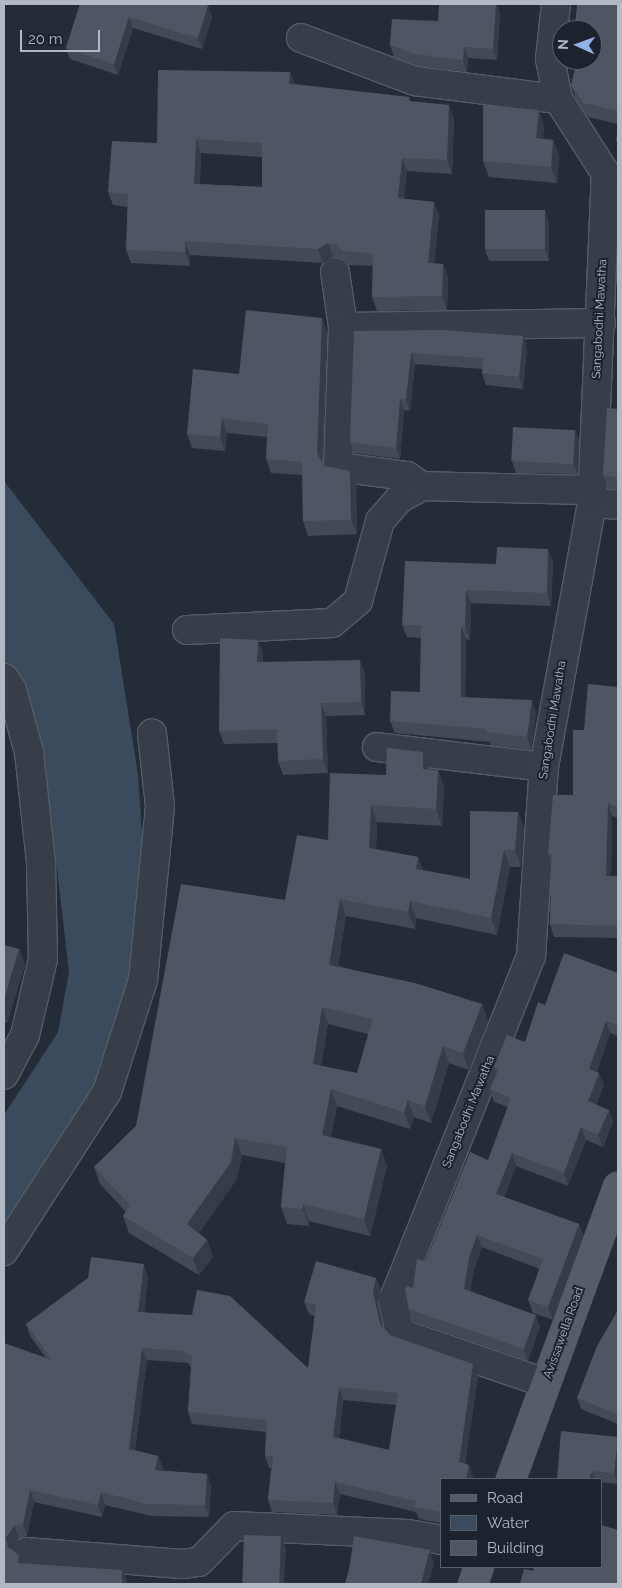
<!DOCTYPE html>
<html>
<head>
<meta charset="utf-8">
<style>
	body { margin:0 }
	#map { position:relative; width:622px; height:1588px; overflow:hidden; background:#242c37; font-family:Raleway,sans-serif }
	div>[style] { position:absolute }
	.water>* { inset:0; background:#3c4a5e }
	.roads { filter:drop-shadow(1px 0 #565c65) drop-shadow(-1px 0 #565c65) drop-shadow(0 1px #565c65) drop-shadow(0 -1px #565c65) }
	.minor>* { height:28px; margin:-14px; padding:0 14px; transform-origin:14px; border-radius:14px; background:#383e48 }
	.primary>* { height:28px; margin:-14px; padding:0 14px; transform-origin:14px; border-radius:14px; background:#565d68 }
	.wall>* { inset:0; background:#424a54 }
	.shaded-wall>* { inset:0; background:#363c45 }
	.building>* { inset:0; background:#4d5662; transform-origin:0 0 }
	span { translate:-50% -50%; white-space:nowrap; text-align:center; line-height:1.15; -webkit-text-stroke:4px #1d232c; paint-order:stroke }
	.street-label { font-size:12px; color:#b3b9c4 }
	.frame { position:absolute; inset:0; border:5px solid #b3b9c4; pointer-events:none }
	.legend { position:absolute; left:440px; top:1478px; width:162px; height:90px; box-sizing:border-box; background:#1d232c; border:1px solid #595f69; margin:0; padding:6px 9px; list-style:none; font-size:15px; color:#b3b9c4 }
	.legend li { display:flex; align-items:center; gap:10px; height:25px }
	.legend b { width:25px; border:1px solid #595f69 }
	.north { position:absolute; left:552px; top:20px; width:50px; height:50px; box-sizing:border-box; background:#1d232c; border:1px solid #595f69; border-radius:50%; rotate:272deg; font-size:14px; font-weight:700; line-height:20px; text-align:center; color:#b3b9c4 }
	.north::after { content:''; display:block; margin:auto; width:18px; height:22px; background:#92b3ea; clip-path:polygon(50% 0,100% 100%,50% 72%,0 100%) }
	.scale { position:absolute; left:20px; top:30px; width:80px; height:22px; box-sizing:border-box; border:2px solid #b3b9c4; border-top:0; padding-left:6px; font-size:15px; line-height:18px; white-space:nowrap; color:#b3b9c4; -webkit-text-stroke:4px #1d232c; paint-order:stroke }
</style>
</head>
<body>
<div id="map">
	<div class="water">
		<div style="clip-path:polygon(4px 481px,114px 624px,138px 774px,146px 897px,117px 1040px,67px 1146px,4px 1238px,4px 1115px,58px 1032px,69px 972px,57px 869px,15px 682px,4px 666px)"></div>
	</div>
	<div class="roads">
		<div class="minor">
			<div style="left:301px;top:38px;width:122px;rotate:20.7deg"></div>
			<div style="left:415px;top:81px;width:144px;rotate:7.2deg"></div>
			<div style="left:335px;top:272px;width:56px;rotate:81.7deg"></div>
			<div style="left:343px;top:327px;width:140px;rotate:92deg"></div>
			<div style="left:338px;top:467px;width:70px;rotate:7.4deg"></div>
			<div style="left:407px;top:476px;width:18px;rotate:34deg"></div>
			<div style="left:343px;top:327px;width:258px;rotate:-0.9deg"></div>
			<div style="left:592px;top:503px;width:26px;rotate:4deg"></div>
			<div style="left:187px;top:630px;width:145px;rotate:-2.8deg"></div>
			<div style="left:332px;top:623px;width:34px;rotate:-40deg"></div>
			<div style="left:358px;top:601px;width:83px;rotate:-74.6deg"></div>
			<div style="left:380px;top:521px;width:29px;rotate:-49deg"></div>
			<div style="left:399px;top:499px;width:26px;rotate:-29deg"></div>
			<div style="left:422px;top:486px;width:168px;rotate:1.4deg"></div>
			<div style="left:4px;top:678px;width:14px;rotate:56deg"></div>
			<div style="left:12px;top:690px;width:64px;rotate:74.7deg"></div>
			<div style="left:29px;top:752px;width:112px;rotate:83.8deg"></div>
			<div style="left:41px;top:863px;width:96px;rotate:88.8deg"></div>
			<div style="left:43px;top:959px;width:78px;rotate:103.3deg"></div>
			<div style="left:25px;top:1035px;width:45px;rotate:117.7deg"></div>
			<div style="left:377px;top:747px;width:168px;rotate:6.8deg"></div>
			<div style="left:4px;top:1251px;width:189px;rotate:-57.1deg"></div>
			<div style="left:107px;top:1092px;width:118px;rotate:-72.2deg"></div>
			<div style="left:143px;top:980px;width:175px;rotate:-84.4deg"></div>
			<div style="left:160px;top:806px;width:73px;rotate:-96.3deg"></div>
			<div style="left:545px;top:1383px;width:153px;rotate:-161deg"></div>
			<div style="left:400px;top:1333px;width:33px;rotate:-102deg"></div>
			<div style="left:393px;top:1301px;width:372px;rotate:-68.2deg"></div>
			<div style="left:531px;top:956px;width:189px;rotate:-86.1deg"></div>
			<div style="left:544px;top:767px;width:268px;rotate:-79.7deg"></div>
			<div style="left:592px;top:503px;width:329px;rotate:-87.6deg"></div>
			<div style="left:606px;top:174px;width:89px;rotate:-122.6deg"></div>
			<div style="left:558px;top:99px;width:41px;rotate:-101.3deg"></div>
			<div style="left:550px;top:59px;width:55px;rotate:-83.8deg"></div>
			<div style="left:26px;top:1552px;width:156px;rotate:4.4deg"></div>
			<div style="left:182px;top:1564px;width:17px;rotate:-7deg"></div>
			<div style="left:199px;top:1562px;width:50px;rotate:-45.8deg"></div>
			<div style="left:234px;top:1526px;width:174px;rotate:2.6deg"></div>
			<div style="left:408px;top:1534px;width:34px;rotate:10deg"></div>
		</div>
		<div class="primary">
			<div style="left:511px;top:1479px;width:311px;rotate:-69.9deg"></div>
			<div style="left:473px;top:1584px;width:18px;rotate:-71deg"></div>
		</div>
	</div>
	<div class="wall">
		<div style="clip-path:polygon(80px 4px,208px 5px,212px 17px,202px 49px,133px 28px,118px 75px,70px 59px,66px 48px)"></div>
		<div style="clip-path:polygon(618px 4px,618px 124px,588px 117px,576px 99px,571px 85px,592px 30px,576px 30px,575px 27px)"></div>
		<div style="clip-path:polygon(500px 12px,497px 60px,468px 58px,467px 72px,419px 66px,394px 57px,390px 45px,438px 21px)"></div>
		<div style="clip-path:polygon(evenodd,290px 72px,295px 84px,409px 97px,411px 102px,454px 119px,452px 174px,407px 171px,404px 199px,434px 202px,439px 216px,434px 263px,443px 264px,448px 277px,447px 310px,377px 311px,372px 297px,373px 266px,348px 265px,341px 258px,333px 257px,323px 263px,190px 255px,190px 266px,131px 263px,126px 250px,128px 207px,113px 205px,108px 192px,157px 143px,290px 72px,201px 153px,262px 157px,262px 187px,200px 184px,201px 153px)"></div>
		<div style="clip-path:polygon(539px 110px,544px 126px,543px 139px,553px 140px,559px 156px,557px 183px,489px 177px,483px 161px)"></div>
		<div style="clip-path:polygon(549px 222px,549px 261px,489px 261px,485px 250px)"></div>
		<div style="clip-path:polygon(322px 318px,327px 332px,323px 463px,324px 466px,356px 485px,357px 534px,308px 536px,303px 521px,302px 475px,271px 473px,266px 459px,267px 437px,227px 433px,225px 451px,192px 448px,187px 434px,239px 374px)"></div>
		<div style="clip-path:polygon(354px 331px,523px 336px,527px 347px,523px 389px,486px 385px,482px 373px,482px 369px,415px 364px,410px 411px,404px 410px,400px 459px,354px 453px,350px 442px)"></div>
		<div style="clip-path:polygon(618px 409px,618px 490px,608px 489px,603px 475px)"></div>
		<div style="clip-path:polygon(575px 430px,579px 441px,578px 474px,516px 473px,512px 461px)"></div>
		<div style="clip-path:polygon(553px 562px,551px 606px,471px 603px,470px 640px,466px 639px,465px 697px,536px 713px,531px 750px,491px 745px,490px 742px,395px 733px,390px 721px,420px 692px,421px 638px,407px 637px,402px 625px,496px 564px)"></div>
		<div style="clip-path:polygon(258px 640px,263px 653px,263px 662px,365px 673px,365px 715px,326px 716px,328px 773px,283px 775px,278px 761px,278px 743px,224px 744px,219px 731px)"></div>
		<div style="clip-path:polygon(618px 687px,618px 818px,612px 816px,611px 876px,618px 876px,618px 938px,554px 937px,550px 924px,552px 863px,548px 854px,573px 795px,584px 730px)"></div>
		<div style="clip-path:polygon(evenodd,429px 769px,438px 770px,444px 787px,442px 826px,377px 822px,376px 849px,418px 857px,423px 870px,470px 879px,518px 812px,524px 829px,521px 867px,510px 867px,497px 935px,416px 918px,415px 929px,346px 916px,338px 966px,482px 1004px,488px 1021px,469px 1070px,449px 1063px,431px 1123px,414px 1117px,410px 1129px,337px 1106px,331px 1137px,381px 1149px,387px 1166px,370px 1236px,309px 1221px,309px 1226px,287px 1224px,281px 1207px,285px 1163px,242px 1155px,237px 1179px,199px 1233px,207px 1240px,213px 1257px,199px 1275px,129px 1233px,123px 1216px,126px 1212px,100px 1184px,94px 1167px,136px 1126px,285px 900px,328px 840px,386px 775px,429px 769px,328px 1024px,368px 1034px,357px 1073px,321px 1066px,328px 1024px)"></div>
		<div style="clip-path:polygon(4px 945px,19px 949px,25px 965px,7px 1023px,4px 1022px)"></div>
		<div style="clip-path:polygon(618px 973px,618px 1036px,610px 1033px,597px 1072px,604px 1085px,596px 1105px,609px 1110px,613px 1122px,603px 1147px,586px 1140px,568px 1186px,516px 1166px,504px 1197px,579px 1224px,583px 1236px,553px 1320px,533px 1313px,528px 1300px,540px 1269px,482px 1247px,474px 1269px,470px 1291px,540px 1327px,528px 1361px,413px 1321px,409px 1309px,413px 1288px,426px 1261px,488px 1160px,508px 1107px,494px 1102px,490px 1089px,496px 1074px,494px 1067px,525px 1042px,545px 1005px)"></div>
		<div style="clip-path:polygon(evenodd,148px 1276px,144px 1312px,308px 1368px,315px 1316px,309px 1314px,304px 1302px,376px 1278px,381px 1290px,378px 1304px,383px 1327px,390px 1335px,478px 1376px,465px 1464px,473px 1477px,441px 1479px,441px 1523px,419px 1519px,416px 1512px,340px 1494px,337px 1515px,272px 1512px,268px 1500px,271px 1468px,269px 1468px,265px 1456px,266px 1432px,192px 1424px,188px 1412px,191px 1367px,190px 1366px,188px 1363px,147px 1360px,135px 1450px,158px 1456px,163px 1468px,162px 1471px,207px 1474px,211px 1486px,209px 1517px,151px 1516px,105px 1505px,102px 1517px,34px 1502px,27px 1536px,19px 1538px,11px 1549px,22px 1564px,127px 1582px,4px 1584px,46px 1358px,30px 1336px,26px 1324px,88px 1278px,148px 1276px,343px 1400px,396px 1405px,389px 1450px,339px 1438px,343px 1400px)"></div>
		<div style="clip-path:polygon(618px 1310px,618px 1424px,581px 1409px,577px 1398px)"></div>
		<div style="clip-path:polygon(618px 1437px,618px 1484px,601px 1482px,601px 1479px,557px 1479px)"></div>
	</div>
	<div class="shaded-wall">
		<div style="clip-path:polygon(496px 4px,497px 4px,500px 12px,497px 60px,493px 49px)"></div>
		<div style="clip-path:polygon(208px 5px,212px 17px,202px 49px,198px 38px)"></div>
		<div style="clip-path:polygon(129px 17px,133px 28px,118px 75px,114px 64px)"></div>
		<div style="clip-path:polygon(464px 47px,468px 58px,467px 72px,463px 60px)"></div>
		<div style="clip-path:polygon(290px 72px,295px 85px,289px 84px)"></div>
		<div style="clip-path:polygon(449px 105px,454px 119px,452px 174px,447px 160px)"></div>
		<div style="clip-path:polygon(539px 110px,544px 126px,542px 154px,536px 138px)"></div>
		<div style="clip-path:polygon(196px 139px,201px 153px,199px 198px,194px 184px)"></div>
		<div style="clip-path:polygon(553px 140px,559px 156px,557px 183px,551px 167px)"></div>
		<div style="clip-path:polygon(402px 158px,407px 171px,403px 212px,398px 198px)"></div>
		<div style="clip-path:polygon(434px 202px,439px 216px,433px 277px,428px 263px)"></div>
		<div style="clip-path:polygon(545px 210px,549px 222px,549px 261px,545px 249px)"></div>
		<div style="clip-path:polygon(185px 241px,190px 255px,190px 266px,185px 252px)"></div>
		<div style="clip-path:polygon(328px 243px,333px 257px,323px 263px,318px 249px)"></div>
		<div style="clip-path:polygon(443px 264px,448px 277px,447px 310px,442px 296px)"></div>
		<div style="clip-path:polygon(322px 318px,327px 332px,322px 467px,317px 453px)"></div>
		<div style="clip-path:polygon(523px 336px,527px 347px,523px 389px,519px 377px)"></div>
		<div style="clip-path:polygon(411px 353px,415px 364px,410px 411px,406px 399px)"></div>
		<div style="clip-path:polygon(400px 399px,404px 410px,400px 459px,396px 448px)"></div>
		<div style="clip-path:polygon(222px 418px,227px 433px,225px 451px,220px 437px)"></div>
		<div style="clip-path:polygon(575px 430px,579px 441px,578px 474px,573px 463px)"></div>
		<div style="clip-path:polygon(350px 471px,356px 485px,357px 534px,351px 520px)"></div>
		<div style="clip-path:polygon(548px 549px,553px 562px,551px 606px,547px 593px)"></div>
		<div style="clip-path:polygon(466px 590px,471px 603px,470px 640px,465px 627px)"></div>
		<div style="clip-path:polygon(461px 627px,466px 639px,465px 709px,461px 697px)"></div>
		<div style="clip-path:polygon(258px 640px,263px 653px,262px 675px,257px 662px)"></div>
		<div style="clip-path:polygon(360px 660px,365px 673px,365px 715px,361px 702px)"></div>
		<div style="clip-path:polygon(532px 700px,536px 713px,531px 750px,527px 737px)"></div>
		<div style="clip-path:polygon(321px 703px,326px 716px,328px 773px,323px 759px)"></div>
		<div style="clip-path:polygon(423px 752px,429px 769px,423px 769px)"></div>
		<div style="clip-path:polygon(438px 770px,444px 787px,442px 826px,436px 809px)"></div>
		<div style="clip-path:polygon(608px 803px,612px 816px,611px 888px,606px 876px)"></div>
		<div style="clip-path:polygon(371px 805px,377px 822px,375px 865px,369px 848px)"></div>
		<div style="clip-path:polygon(518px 812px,524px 829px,521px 867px,515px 850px)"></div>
		<div style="clip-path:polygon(504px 850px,510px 867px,497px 935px,491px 918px)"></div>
		<div style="clip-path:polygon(418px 857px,424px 874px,416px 869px)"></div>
		<div style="clip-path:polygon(340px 899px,346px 916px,335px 982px,329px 965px)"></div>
		<div style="clip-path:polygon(410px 901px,416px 918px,415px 929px,408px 912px)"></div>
		<div style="clip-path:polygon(19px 949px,25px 965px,7px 1023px,4px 1014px,4px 999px)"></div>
		<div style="clip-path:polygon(482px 1004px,488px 1021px,469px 1070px,463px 1053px)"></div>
		<div style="clip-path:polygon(322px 1007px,328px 1024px,319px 1081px,313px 1064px)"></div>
		<div style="clip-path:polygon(606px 1021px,610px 1033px,594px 1081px,589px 1069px)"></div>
		<div style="clip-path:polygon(443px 1046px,449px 1063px,431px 1123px,425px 1106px)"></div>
		<div style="clip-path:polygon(599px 1073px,604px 1085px,592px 1114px,588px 1101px)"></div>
		<div style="clip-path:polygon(331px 1089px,337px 1106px,328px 1152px,322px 1135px)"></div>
		<div style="clip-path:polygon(408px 1100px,414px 1117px,410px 1129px,404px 1112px)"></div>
		<div style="clip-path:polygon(609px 1110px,613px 1122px,603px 1147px,598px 1135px)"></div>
		<div style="clip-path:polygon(581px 1127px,586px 1140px,568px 1186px,564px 1173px)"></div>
		<div style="clip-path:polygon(235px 1138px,242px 1155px,237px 1179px,194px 1241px,187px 1224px)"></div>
		<div style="clip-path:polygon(381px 1149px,387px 1166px,370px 1236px,364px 1219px)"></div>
		<div style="clip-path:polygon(512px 1153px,516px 1166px,500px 1206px,496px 1194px)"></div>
		<div style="clip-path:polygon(303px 1204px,309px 1221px,309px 1226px,303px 1209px)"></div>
		<div style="clip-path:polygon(579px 1224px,583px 1236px,553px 1320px,548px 1307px)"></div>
		<div style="clip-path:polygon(477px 1235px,482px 1247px,474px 1269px,469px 1301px,464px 1289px,469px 1257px)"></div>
		<div style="clip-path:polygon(207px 1240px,213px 1257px,199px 1275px,193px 1258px)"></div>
		<div style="clip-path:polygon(144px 1264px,148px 1276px,143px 1324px,138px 1312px)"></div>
		<div style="clip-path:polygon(376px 1278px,381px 1290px,378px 1304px,385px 1336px,380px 1324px,373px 1292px)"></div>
		<div style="clip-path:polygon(536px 1315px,540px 1327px,528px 1361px,524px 1349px)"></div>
		<div style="clip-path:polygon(142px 1348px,147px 1360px,133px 1461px,129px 1449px)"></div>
		<div style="clip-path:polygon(473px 1364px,478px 1376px,463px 1475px,459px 1462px)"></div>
		<div style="clip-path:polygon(339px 1387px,343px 1400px,338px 1449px,333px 1437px)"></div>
		<div style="clip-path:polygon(618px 1437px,618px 1484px,614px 1473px)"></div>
		<div style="clip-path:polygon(158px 1456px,163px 1468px,159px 1483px,155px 1470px)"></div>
		<div style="clip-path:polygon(469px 1465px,473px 1477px,473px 1479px,466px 1479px)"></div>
		<div style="clip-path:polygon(592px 1471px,596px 1479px,589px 1479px)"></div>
		<div style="clip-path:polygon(207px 1474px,211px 1486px,209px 1517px,205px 1505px)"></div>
		<div style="clip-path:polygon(335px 1482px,340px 1494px,337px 1515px,333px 1503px)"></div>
		<div style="clip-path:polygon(30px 1490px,34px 1502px,27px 1536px,23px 1524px)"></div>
		<div style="clip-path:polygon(101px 1492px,105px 1505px,102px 1517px,98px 1505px)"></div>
		<div style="clip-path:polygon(14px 1526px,19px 1538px,11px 1550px,8px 1547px,6px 1538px)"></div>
		<div style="clip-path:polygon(281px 1536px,286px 1549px,284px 1584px,279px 1584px)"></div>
		<div style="clip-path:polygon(430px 1550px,434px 1563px,428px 1584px,421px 1584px)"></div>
		<div style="clip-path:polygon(19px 1555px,23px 1567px,18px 1563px)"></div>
		<div style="clip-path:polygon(122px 1570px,127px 1582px,127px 1584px,122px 1584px)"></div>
	</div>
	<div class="building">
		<div style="clip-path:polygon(80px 4px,202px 4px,208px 5px,198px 38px,129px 17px,114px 64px,66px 48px)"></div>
		<div style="clip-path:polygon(439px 4px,496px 4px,493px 49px,464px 47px,463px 60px,415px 54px,390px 45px,392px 19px,438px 21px)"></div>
		<div style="clip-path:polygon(577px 4px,618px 4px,618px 111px,583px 103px,571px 85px,577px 60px,592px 60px,592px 30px,584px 30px,585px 28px,575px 27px)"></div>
		<div style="clip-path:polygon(evenodd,158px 70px,290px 72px,289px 84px,409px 97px,409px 101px,449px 105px,447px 160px,402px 158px,398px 198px,434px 202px,428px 263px,443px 264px,442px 296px,372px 297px,373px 255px,370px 253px,343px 251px,336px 244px,328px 243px,318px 249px,185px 241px,185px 252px,126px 250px,128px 194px,108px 192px,112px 141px,157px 143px,158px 70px,196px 139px,262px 143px,262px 187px,194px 184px,196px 139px)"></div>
		<div style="clip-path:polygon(483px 105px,539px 110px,536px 138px,553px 140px,551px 167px,483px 161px)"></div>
		<div style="clip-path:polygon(618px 126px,618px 141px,616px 141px)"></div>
		<div style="left:545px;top:210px;width:39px;height:60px;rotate:90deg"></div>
		<div style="clip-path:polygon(246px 310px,322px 318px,317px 453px,324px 466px,350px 471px,351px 520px,303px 521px,302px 462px,266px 459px,268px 424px,222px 418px,220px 437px,187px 434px,193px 369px,239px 374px)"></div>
		<div style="clip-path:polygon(442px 330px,523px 336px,519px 377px,482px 373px,483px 358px,411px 353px,406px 399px,400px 399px,396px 448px,350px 442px,354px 331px)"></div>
		<div style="clip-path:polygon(618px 332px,618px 358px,617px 358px)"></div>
		<div style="clip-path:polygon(607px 408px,618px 409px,618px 478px,603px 475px)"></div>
		<div style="left:513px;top:427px;width:62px;height:34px;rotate:3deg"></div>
		<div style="clip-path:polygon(497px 547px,548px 549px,547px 593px,466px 590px,465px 627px,461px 627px,461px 697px,532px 700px,527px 737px,487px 732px,487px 729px,390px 721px,391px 691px,420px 692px,421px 625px,402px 625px,405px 561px,496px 564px)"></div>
		<div style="clip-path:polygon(220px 638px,258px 640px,257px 662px,360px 660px,361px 702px,321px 703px,323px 759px,278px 761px,277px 729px,219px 731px)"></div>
		<div style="clip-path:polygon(588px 684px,618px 687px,618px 807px,608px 803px,606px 876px,618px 876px,618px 926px,550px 924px,552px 854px,548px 854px,553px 795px,573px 795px,573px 730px,584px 730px)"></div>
		<div style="clip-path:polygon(evenodd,387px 748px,423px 752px,423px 769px,438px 770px,436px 809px,371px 805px,369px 848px,418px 857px,416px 869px,470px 879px,470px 811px,518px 812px,515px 850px,504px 850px,491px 918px,410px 901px,408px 912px,340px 899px,329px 965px,415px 983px,482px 1004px,463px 1053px,443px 1046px,425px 1106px,408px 1100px,404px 1112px,331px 1089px,322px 1135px,381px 1149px,364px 1219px,303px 1204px,303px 1209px,281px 1207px,287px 1147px,235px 1138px,231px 1162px,187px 1224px,207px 1240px,193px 1258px,123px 1216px,130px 1205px,94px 1167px,136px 1126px,181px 884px,285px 900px,297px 835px,328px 840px,330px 773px,386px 775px,387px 748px,322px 1007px,373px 1019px,357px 1073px,313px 1064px,322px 1007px)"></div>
		<div style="clip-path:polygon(4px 945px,19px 949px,4px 999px)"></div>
		<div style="clip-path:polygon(564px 953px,618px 973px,618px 1025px,606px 1021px,589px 1069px,599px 1073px,588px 1101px,609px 1110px,598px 1135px,581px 1127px,564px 1173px,512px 1153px,496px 1194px,579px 1224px,548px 1307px,528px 1300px,543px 1259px,477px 1235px,469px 1257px,464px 1289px,536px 1315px,524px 1349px,409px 1309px,405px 1290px,406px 1286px,413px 1288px,417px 1259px,426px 1261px,470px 1152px,488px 1160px,511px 1098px,490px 1089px,499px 1069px,494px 1067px,507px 1035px,525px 1042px,538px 1002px,545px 1005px)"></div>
		<div style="clip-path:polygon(evenodd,91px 1257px,144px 1264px,138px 1312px,192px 1315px,197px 1290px,230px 1296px,308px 1368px,316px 1305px,304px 1302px,316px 1261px,376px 1278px,373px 1292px,380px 1324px,390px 1335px,473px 1364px,459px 1462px,469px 1465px,466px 1479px,441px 1479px,441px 1512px,414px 1507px,416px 1501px,335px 1482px,333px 1503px,268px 1500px,273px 1456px,265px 1456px,267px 1420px,188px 1412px,192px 1355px,185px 1354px,186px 1351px,142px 1348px,129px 1449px,158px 1456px,155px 1470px,207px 1474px,205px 1505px,147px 1504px,101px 1492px,98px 1505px,30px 1490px,23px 1524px,14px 1526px,6px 1538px,8px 1547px,19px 1555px,18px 1563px,122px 1570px,122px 1584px,4px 1584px,4px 1343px,52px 1360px,26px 1324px,88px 1278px,91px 1257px,339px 1387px,398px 1393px,389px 1450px,333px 1437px,339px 1387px)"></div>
		<div style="clip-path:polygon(618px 1310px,618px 1414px,577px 1398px,597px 1346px)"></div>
		<div style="clip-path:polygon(561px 1431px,618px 1437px,614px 1473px,592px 1471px,589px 1479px,557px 1479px)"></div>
		<div style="clip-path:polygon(601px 1525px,618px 1530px,618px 1584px,520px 1584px,524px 1569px,533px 1571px,534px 1567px,601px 1567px)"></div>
		<div style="left:244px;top:1535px;width:37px;height:49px;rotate:2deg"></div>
		<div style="clip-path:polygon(354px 1536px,430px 1550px,421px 1584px,345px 1584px,349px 1569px)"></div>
	</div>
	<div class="street-label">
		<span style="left:600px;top:319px;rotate:-87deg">Sangabodhi Mawatha</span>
		<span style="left:553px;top:720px;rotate:-81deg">Sangabodhi Mawatha</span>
		<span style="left:469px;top:1112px;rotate:-68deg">Sangabodhi Mawatha</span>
		<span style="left:564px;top:1333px;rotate:-70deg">Avissawella Road</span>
	</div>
	<div class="frame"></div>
	<ul class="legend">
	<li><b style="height:6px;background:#565d68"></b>Road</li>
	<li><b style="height:14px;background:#3c4a5e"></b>Water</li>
	<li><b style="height:14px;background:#4d5662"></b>Building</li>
	</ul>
	<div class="north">N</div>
	<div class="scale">20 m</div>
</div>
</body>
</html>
